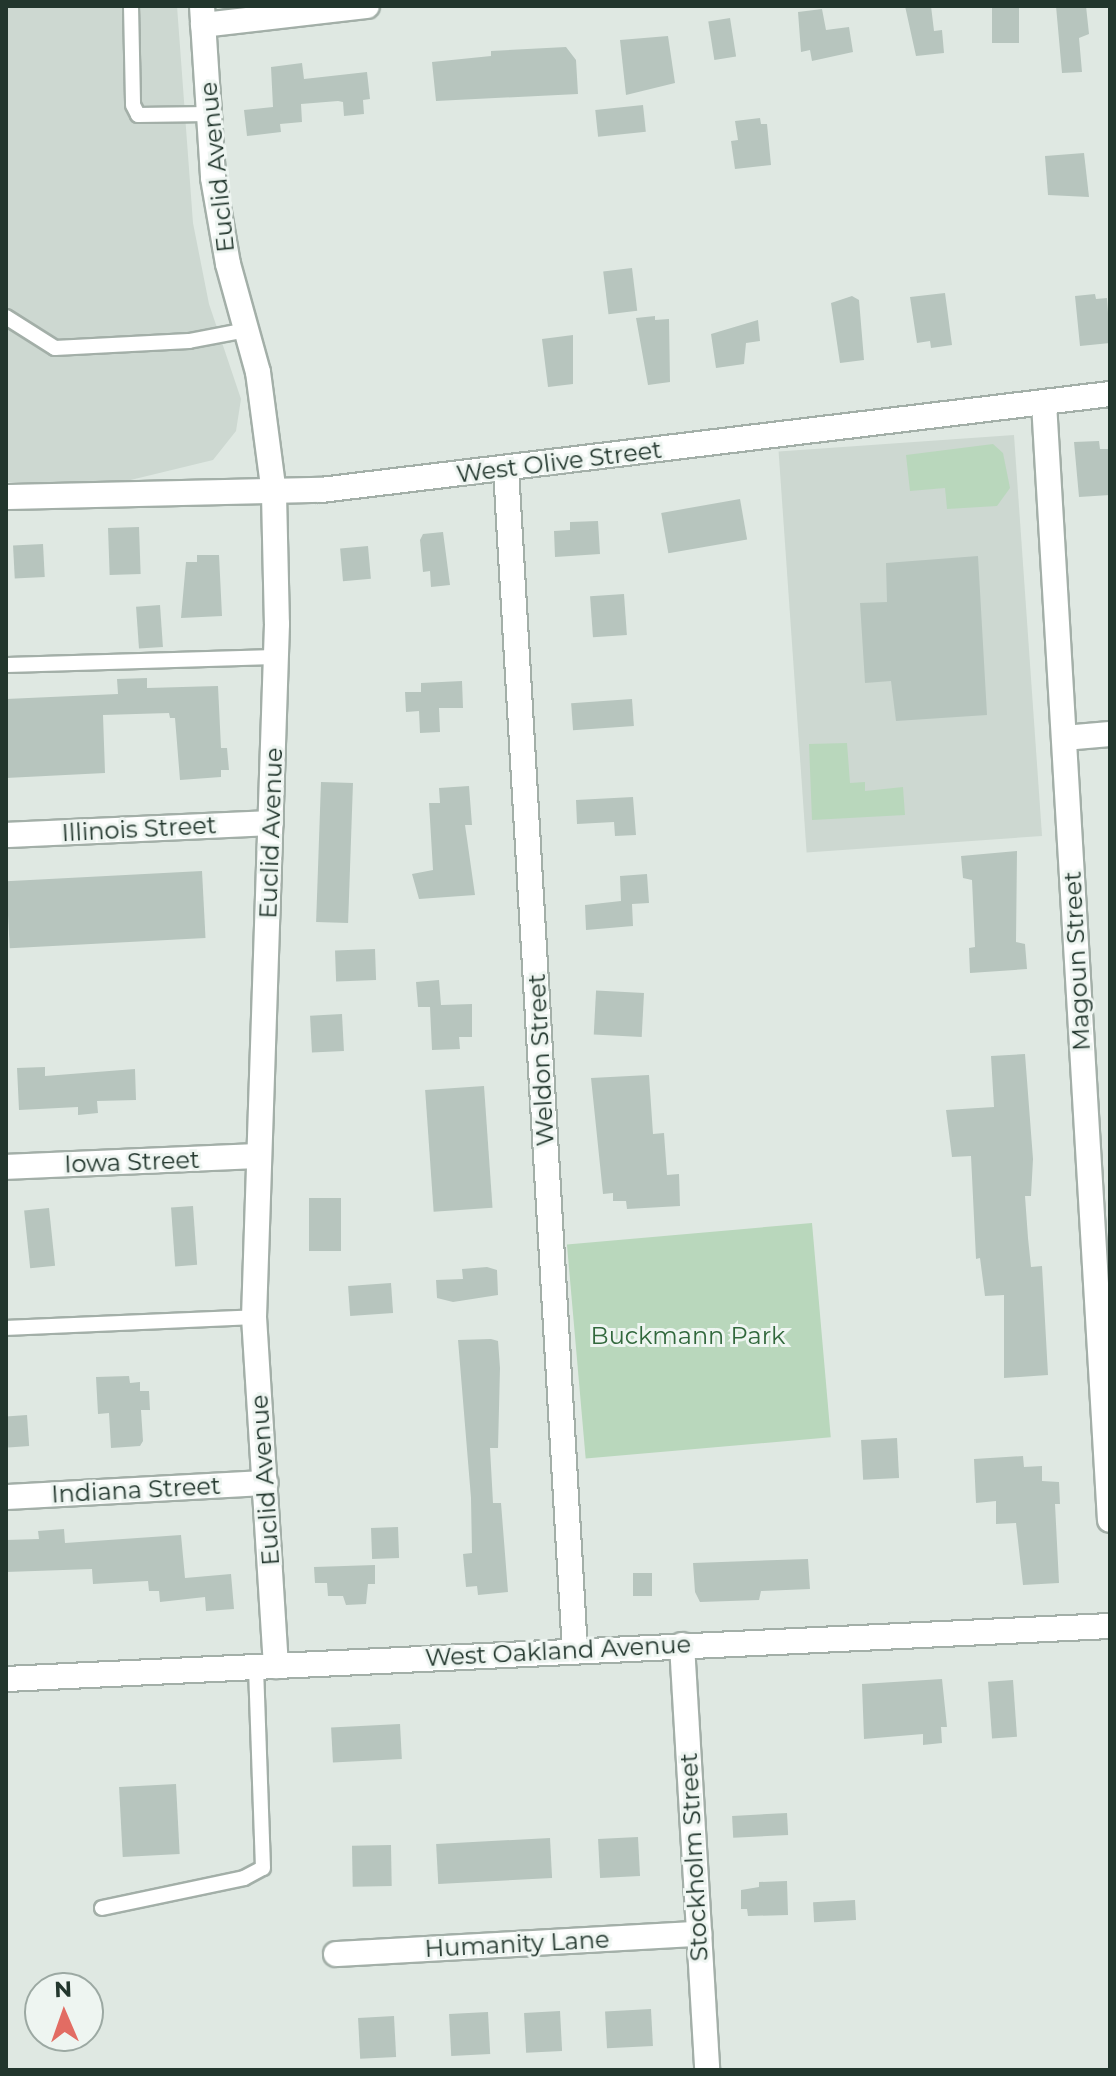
<!DOCTYPE html>
<html>
<head>
<meta charset="utf-8">
<style>
	body { margin:0 }
	#map { position:relative; width:1116px; height:2076px; overflow:hidden; background:#dfe8e2; font-family:Montserrat,sans-serif }
	div>[style] { position:absolute }
	.built>* { inset:0; background:#cdd8d1; transform-origin:0 0 }
	.green>* { inset:0; background:#b9d7bc; transform-origin:0 0 }
	.building>* { inset:0; background:#b7c5be; transform-origin:0 0 }
	.roads { filter:drop-shadow(2px 0 #a3afa8) drop-shadow(-2px 0 #a3afa8) drop-shadow(0 2px #a3afa8) drop-shadow(0 -2px #a3afa8) }
	.lane>* { height:14px; margin:-7px; padding:0 7px; transform-origin:7px; border-radius:7px; background:#fff }
	.street>* { height:24px; margin:-12px; padding:0 12px; transform-origin:12px; border-radius:12px; background:#fff }
	.secondary>* { height:24px; margin:-12px; padding:0 12px; transform-origin:12px; border-radius:12px; background:#fff }
	span { translate:-50% -50%; white-space:nowrap; text-align:center; line-height:1.15; -webkit-text-stroke:6px #eef5f1; paint-order:stroke }
	.street-label { font-size:24px; color:#22362d }
	.park-label { font-size:24px; color:#31683c }
	.frame { position:absolute; inset:0; border:8px solid #22362d; pointer-events:none }
	.north { position:absolute; left:24px; top:1972px; width:80px; height:80px; box-sizing:border-box; background:#eef5f1; border:2px solid #9ca9a3; border-radius:50%; rotate:358deg; font-size:22px; font-weight:700; line-height:32px; text-align:center; color:#22362d }
	.north::after { content:''; display:block; margin:auto; width:28px; height:36px; background:#e26c63; clip-path:polygon(50% 0,100% 100%,50% 72%,0 100%) }
</style>
</head>
<body>
<div id="map">
	<div class="built">
		<div style="clip-path:polygon(6px 6px,177px 6px,193px 223px,209px 304px,241px 399px,236px 431px,213px 460px,114px 484px,6px 482px)"></div>
		<div style="left:1014px;top:435px;width:402px;height:236px;rotate:86deg"></div>
	</div>
	<div class="green">
		<div style="clip-path:polygon(993px 444px,1003px 453px,1010px 488px,997px 506px,947px 509px,945px 488px,910px 491px,906px 455px)"></div>
		<div style="clip-path:polygon(847px 743px,850px 783px,865px 782px,865px 791px,903px 787px,905px 815px,812px 820px,809px 744px)"></div>
		<div style="left:812px;top:1223px;width:215px;height:246px;rotate:85deg"></div>
	</div>
	<div class="building">
		<div style="clip-path:polygon(905px 6px,931px 6px,934px 31px,942px 30px,944px 53px,916px 56px)"></div>
		<div style="left:992px;top:6px;width:27px;height:37px"></div>
		<div style="clip-path:polygon(1056px 6px,1086px 6px,1089px 34px,1079px 38px,1082px 72px,1062px 73px)"></div>
		<div style="clip-path:polygon(822px 9px,826px 30px,849px 27px,853px 52px,812px 61px,810px 50px,801px 52px,798px 12px)"></div>
		<div style="left:730px;top:18px;width:39px;height:22px;rotate:81deg"></div>
		<div style="clip-path:polygon(668px 36px,675px 83px,626px 95px,620px 40px)"></div>
		<div style="clip-path:polygon(566px 47px,576px 60px,578px 94px,436px 101px,432px 62px,491px 56px,491px 51px)"></div>
		<div style="clip-path:polygon(302px 63px,304px 79px,367px 72px,370px 99px,363px 100px,364px 114px,344px 116px,343px 102px,338px 101px,301px 104px,302px 122px,280px 124px,281px 132px,247px 136px,244px 110px,273px 107px,271px 67px)"></div>
		<div style="left:643px;top:105px;width:27px;height:48px;rotate:84deg"></div>
		<div style="clip-path:polygon(760px 118px,761px 124px,767px 124px,771px 165px,735px 169px,731px 141px,738px 140px,735px 121px)"></div>
		<div style="clip-path:polygon(1084px 153px,1089px 197px,1048px 195px,1045px 156px)"></div>
		<div style="left:632px;top:268px;width:43px;height:29px;rotate:83deg"></div>
		<div style="clip-path:polygon(945px 293px,952px 345px,931px 348px,930px 341px,917px 343px,910px 297px)"></div>
		<div style="clip-path:polygon(1095px 294px,1096px 299px,1107px 298px,1110px 343px,1080px 346px,1075px 296px)"></div>
		<div style="clip-path:polygon(852px 296px,859px 300px,864px 360px,840px 363px,831px 303px)"></div>
		<div style="clip-path:polygon(655px 316px,655px 320px,669px 319px,670px 382px,648px 385px,636px 318px)"></div>
		<div style="clip-path:polygon(758px 320px,760px 341px,746px 343px,744px 364px,716px 368px,711px 334px)"></div>
		<div style="clip-path:polygon(573px 335px,573px 384px,548px 387px,542px 339px)"></div>
		<div style="clip-path:polygon(1099px 441px,1100px 449px,1110px 449px,1110px 495px,1079px 497px,1074px 442px)"></div>
		<div style="left:740px;top:499px;width:41px;height:80px;rotate:80deg"></div>
		<div style="clip-path:polygon(598px 521px,600px 554px,555px 557px,554px 531px,570px 530px,570px 522px)"></div>
		<div style="left:139px;top:527px;width:47px;height:31px;rotate:88deg"></div>
		<div style="clip-path:polygon(443px 532px,450px 585px,431px 587px,430px 571px,423px 572px,420px 540px,423px 534px)"></div>
		<div style="left:43px;top:544px;width:33px;height:30px;rotate:87deg"></div>
		<div style="left:368px;top:546px;width:33px;height:28px;rotate:85deg"></div>
		<div style="clip-path:polygon(197px 555px,219px 555px,222px 616px,181px 618px,186px 562px,197px 562px)"></div>
		<div style="clip-path:polygon(978px 556px,987px 715px,896px 721px,891px 681px,865px 683px,860px 603px,887px 602px,886px 563px)"></div>
		<div style="left:624px;top:594px;width:41px;height:34px;rotate:86deg"></div>
		<div style="left:160px;top:605px;width:42px;height:24px;rotate:86deg"></div>
		<div style="clip-path:polygon(147px 678px,147px 688px,218px 686px,221px 748px,227px 748px,229px 770px,221px 770px,221px 777px,180px 780px,175px 718px,170px 718px,169px 713px,103px 715px,105px 773px,6px 778px,6px 699px,118px 694px,117px 679px)"></div>
		<div style="clip-path:polygon(462px 681px,463px 708px,439px 708px,440px 732px,420px 733px,419px 711px,406px 712px,405px 692px,421px 692px,421px 683px)"></div>
		<div style="left:632px;top:699px;width:27px;height:61px;rotate:86deg"></div>
		<div style="left:321px;top:782px;width:32px;height:140px;rotate:2deg"></div>
		<div style="clip-path:polygon(469px 786px,472px 825px,465px 825px,475px 895px,419px 899px,412px 874px,433px 870px,429px 803px,440px 803px,439px 788px)"></div>
		<div style="clip-path:polygon(633px 797px,636px 835px,615px 836px,614px 822px,577px 824px,576px 800px)"></div>
		<div style="clip-path:polygon(1017px 851px,1016px 942px,1025px 944px,1027px 969px,970px 973px,969px 948px,975px 947px,972px 880px,963px 878px,961px 856px)"></div>
		<div style="left:202px;top:871px;width:67px;height:196px;rotate:87deg"></div>
		<div style="clip-path:polygon(647px 874px,649px 903px,632px 904px,633px 926px,586px 930px,585px 905px,621px 901px,620px 876px)"></div>
		<div style="left:375px;top:949px;width:31px;height:40px;rotate:88deg"></div>
		<div style="clip-path:polygon(439px 980px,441px 1005px,472px 1004px,472px 1037px,459px 1037px,460px 1049px,432px 1050px,430px 1007px,418px 1007px,416px 982px)"></div>
		<div style="left:644px;top:993px;width:44px;height:48px;rotate:93deg"></div>
		<div style="left:342px;top:1014px;width:37px;height:32px;rotate:87deg"></div>
		<div style="clip-path:polygon(1025px 1054px,1033px 1159px,1031px 1196px,1025px 1196px,1028px 1238px,1031px 1267px,1042px 1266px,1048px 1375px,1004px 1378px,1004px 1295px,985px 1296px,980px 1258px,976px 1259px,971px 1156px,952px 1157px,946px 1110px,994px 1107px,991px 1056px)"></div>
		<div style="clip-path:polygon(45px 1067px,45px 1076px,135px 1069px,136px 1100px,97px 1101px,98px 1113px,78px 1115px,78px 1107px,19px 1110px,17px 1068px)"></div>
		<div style="clip-path:polygon(649px 1075px,653px 1134px,664px 1133px,667px 1175px,679px 1174px,680px 1206px,627px 1209px,626px 1201px,613px 1201px,613px 1193px,603px 1194px,591px 1078px)"></div>
		<div style="left:484px;top:1086px;width:122px;height:59px;rotate:86deg"></div>
		<div style="left:309px;top:1198px;width:32px;height:53px"></div>
		<div style="left:193px;top:1206px;width:59px;height:22px;rotate:86deg"></div>
		<div style="left:49px;top:1208px;width:58px;height:25px;rotate:84deg"></div>
		<div style="clip-path:polygon(487px 1267px,497px 1270px,498px 1295px,453px 1302px,437px 1298px,436px 1280px,463px 1279px,462px 1269px)"></div>
		<div style="left:391px;top:1283px;width:30px;height:43px;rotate:86deg"></div>
		<div style="clip-path:polygon(491px 1339px,498px 1341px,500px 1368px,498px 1448px,490px 1448px,493px 1503px,501px 1503px,508px 1592px,478px 1595px,477px 1586px,466px 1587px,463px 1554px,472px 1553px,471px 1498px,458px 1340px)"></div>
		<div style="clip-path:polygon(129px 1376px,130px 1383px,140px 1382px,140px 1391px,149px 1391px,150px 1410px,141px 1410px,143px 1441px,140px 1446px,111px 1448px,109px 1413px,98px 1414px,96px 1377px)"></div>
		<div style="left:27px;top:1415px;width:31px;height:21px;rotate:86deg"></div>
		<div style="left:897px;top:1438px;width:40px;height:36px;rotate:87deg"></div>
		<div style="clip-path:polygon(1023px 1456px,1024px 1467px,1042px 1466px,1042px 1481px,1059px 1482px,1060px 1504px,1055px 1504px,1059px 1583px,1023px 1585px,1016px 1523px,996px 1524px,996px 1501px,976px 1503px,974px 1459px)"></div>
		<div style="left:398px;top:1527px;width:31px;height:27px;rotate:88deg"></div>
		<div style="clip-path:polygon(64px 1529px,65px 1543px,181px 1535px,185px 1578px,231px 1574px,234px 1609px,206px 1611px,205px 1597px,160px 1602px,159px 1591px,149px 1591px,148px 1581px,93px 1584px,92px 1569px,6px 1572px,6px 1540px,39px 1539px,38px 1531px)"></div>
		<div style="clip-path:polygon(808px 1559px,810px 1589px,761px 1591px,759px 1600px,700px 1602px,695px 1592px,693px 1563px)"></div>
		<div style="clip-path:polygon(375px 1565px,375px 1584px,368px 1584px,366px 1604px,346px 1605px,343px 1596px,328px 1596px,327px 1583px,315px 1583px,314px 1567px)"></div>
		<div style="left:633px;top:1573px;width:19px;height:23px"></div>
		<div style="clip-path:polygon(942px 1679px,947px 1727px,941px 1727px,942px 1743px,923px 1745px,923px 1734px,864px 1739px,862px 1684px)"></div>
		<div style="left:1013px;top:1680px;width:57px;height:25px;rotate:86deg"></div>
		<div style="left:400px;top:1724px;width:35px;height:69px;rotate:87deg"></div>
		<div style="left:176px;top:1784px;width:70px;height:57px;rotate:87deg"></div>
		<div style="left:787px;top:1813px;width:22px;height:55px;rotate:87deg"></div>
		<div style="left:638px;top:1837px;width:39px;height:40px;rotate:87deg"></div>
		<div style="left:550px;top:1838px;width:40px;height:114px;rotate:87deg"></div>
		<div style="left:391px;top:1845px;width:41px;height:39px;rotate:89deg"></div>
		<div style="clip-path:polygon(787px 1881px,788px 1915px,748px 1916px,747px 1909px,741px 1909px,741px 1890px,759px 1887px,759px 1882px)"></div>
		<div style="left:855px;top:1900px;width:20px;height:42px;rotate:87deg"></div>
		<div style="left:651px;top:2009px;width:37px;height:46px;rotate:87deg"></div>
		<div style="left:560px;top:2011px;width:40px;height:36px;rotate:87deg"></div>
		<div style="left:488px;top:2012px;width:42px;height:39px;rotate:87deg"></div>
		<div style="left:394px;top:2016px;width:41px;height:36px;rotate:87deg"></div>
	</div>
	<div class="roads">
		<div class="lane">
			<div style="left:131px;top:6px;width:99px;rotate:88.8deg"></div>
			<div style="left:133px;top:105px;width:11px;rotate:63deg"></div>
			<div style="left:138px;top:115px;width:71px;rotate:-0.8deg"></div>
			<div style="left:6px;top:317px;width:58px;rotate:32.3deg"></div>
			<div style="left:55px;top:348px;width:134px;rotate:-3deg"></div>
			<div style="left:189px;top:341px;width:58px;rotate:-10.9deg"></div>
			<div style="left:6px;top:665px;width:270px;rotate:-1.7deg"></div>
			<div style="left:6px;top:1328px;width:248px;rotate:-2.5deg"></div>
			<div style="left:102px;top:1908px;width:145px;rotate:-11.9deg"></div>
			<div style="left:244px;top:1878px;width:21px;rotate:-28deg"></div>
			<div style="left:263px;top:1868px;width:201px;rotate:-92deg"></div>
		</div>
		<div class="street">
			<div style="left:203px;top:25px;width:165px;rotate:-6.6deg"></div>
			<div style="left:1044px;top:403px;width:1119px;rotate:86.62deg"></div>
			<div style="left:506px;top:469px;width:1183px;rotate:86.66deg"></div>
			<div style="left:6px;top:497px;width:315px;rotate:-1.3deg"></div>
			<div style="left:321px;top:490px;width:795px;rotate:-6.94deg"></div>
			<div style="left:1064px;top:738px;width:46px;rotate:-5deg"></div>
			<div style="left:6px;top:835px;width:265px;rotate:-2.6deg"></div>
			<div style="left:6px;top:1167px;width:251px;rotate:-2.5deg"></div>
			<div style="left:6px;top:1497px;width:260px;rotate:-3.1deg"></div>
			<div style="left:682px;top:1645px;width:426px;rotate:86.6deg"></div>
			<div style="left:336px;top:1954px;width:364px;rotate:-3.2deg"></div>
		</div>
		<div class="secondary">
			<div style="left:202px;top:6px;width:172px;rotate:86.3deg"></div>
			<div style="left:213px;top:178px;width:87px;rotate:80.1deg"></div>
			<div style="left:228px;top:264px;width:112px;rotate:74.5deg"></div>
			<div style="left:258px;top:372px;width:123px;rotate:82.5deg"></div>
			<div style="left:274px;top:494px;width:130px;rotate:88.7deg"></div>
			<div style="left:277px;top:624px;width:693px;rotate:91.9deg"></div>
			<div style="left:254px;top:1317px;width:350px;rotate:86.4deg"></div>
			<div style="left:6px;top:1679px;width:1105px;rotate:-2.75deg"></div>
		</div>
	</div>
	<div class="street-label">
		<span style="left:217px;top:167px;rotate:-96deg">Euclid Avenue</span>
		<span style="left:559px;top:462px;rotate:-7deg">West Olive Street</span>
		<span style="left:139px;top:829px;rotate:-3deg">Illinois Street</span>
		<span style="left:271px;top:833px;rotate:-88deg">Euclid Avenue</span>
		<span style="left:1077px;top:961px;rotate:-93deg">Magoun Street</span>
		<span style="left:541px;top:1060px;rotate:-93deg">Weldon Street</span>
		<span style="left:132px;top:1162px;rotate:-2deg">Iowa Street</span>
		<span style="left:265px;top:1480px;rotate:-94deg">Euclid Avenue</span>
		<span style="left:136px;top:1490px;rotate:-3deg">Indiana Street</span>
		<span style="left:558px;top:1651px;rotate:-3deg">West Oakland Avenue</span>
		<span style="left:694px;top:1857px;rotate:-93deg">Stockholm Street</span>
		<span style="left:517px;top:1944px;rotate:-3deg">Humanity Lane</span>
	</div>
	<div class="park-label">
		<span style="left:688px;top:1336px">Buckmann Park</span>
	</div>
	<div class="frame"></div>
	<div class="north">N</div>
</div>
</body>
</html>
